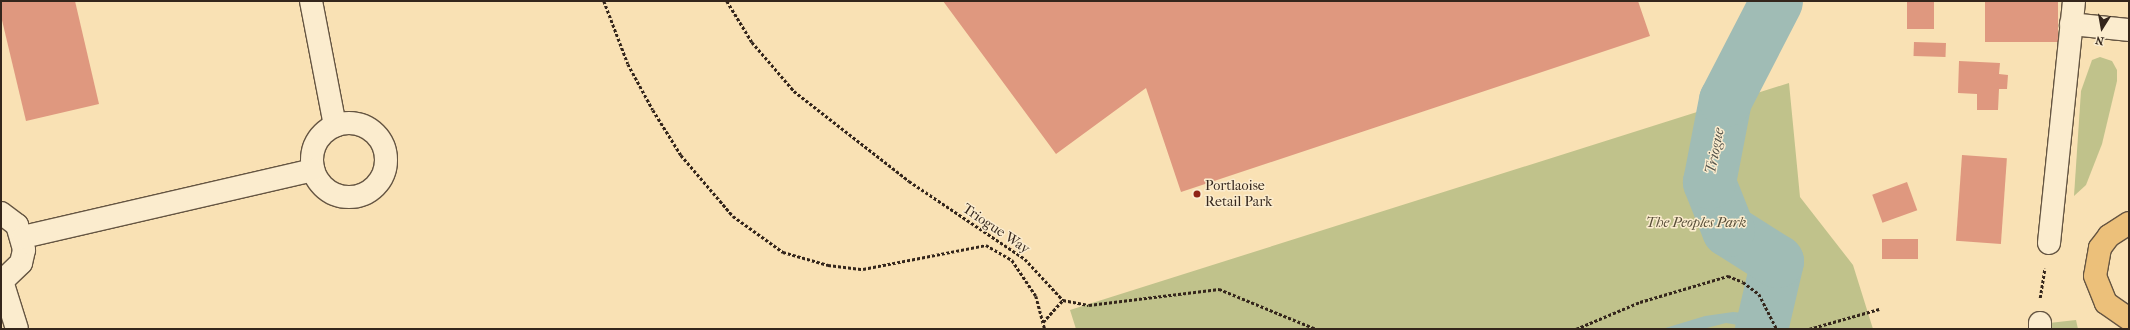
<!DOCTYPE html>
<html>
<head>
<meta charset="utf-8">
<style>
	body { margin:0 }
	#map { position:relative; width:2130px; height:330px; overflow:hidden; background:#f9e1b4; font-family:"IM FELL French Canon",serif }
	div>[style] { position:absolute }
	.green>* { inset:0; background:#c0c28b }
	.water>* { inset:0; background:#a0bcb5 }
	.river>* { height:53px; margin:-26.5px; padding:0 26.5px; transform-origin:26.5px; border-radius:26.5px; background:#a0bcb5 }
	.building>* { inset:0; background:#df987f; transform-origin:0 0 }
	.path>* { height:2.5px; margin-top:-1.25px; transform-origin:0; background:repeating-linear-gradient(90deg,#34261c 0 3px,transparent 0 5px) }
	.roads { filter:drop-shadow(1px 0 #655542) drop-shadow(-1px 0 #655542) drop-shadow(0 1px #655542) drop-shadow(0 -1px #655542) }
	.minor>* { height:22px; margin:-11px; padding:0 11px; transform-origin:11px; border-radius:11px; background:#fbecce }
	.minor>.ring { margin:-11px; padding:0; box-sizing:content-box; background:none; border:22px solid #fbecce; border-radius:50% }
	.major>* { height:22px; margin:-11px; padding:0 11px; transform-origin:11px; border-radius:11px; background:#ecc07a }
	.dots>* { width:11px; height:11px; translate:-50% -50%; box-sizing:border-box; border:2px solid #fbecce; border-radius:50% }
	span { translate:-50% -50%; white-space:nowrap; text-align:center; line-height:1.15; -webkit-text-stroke:3px #fbecce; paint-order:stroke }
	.poi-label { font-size:14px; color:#34261c }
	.left { translate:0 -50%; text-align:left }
	.park-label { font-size:14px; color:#574d38; font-style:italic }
	.street-label { font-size:14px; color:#34261c }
	.water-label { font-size:15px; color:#54534a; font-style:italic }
	.frame { position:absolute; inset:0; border:2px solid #34261c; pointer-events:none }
	.north { position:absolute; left:2082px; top:8px; width:40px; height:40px; -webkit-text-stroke:3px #fbecce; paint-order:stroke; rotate:191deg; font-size:11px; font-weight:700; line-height:16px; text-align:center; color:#34261c }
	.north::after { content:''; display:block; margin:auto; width:14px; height:18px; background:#34261c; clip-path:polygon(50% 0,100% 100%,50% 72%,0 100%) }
</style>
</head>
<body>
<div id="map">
	<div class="green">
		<div style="clip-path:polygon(2100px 57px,2112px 61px,2117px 70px,2117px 81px,2102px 144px,2086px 185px,2074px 196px,2081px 91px,2092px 60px)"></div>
		<div style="clip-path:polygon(1789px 83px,1800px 197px,1853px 265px,1873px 329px,1076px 329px,1070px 310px)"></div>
		<div style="clip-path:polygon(2076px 320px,2078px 329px,2049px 329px,2049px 323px)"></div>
	</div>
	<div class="water">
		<div style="clip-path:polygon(1733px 312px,1745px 313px,1762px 325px,1761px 329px,1726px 323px,1703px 329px,1662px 329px,1705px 316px)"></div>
	</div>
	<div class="river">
		<div style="left:1761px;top:329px;width:70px;rotate:-76.8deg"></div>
		<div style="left:1777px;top:261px;width:58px;rotate:-147.7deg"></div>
		<div style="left:1728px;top:230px;width:52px;rotate:-111.6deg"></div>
		<div style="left:1709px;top:182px;width:84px;rotate:-79deg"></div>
		<div style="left:1725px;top:100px;width:111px;rotate:-62.7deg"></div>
	</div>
	<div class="building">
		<div style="clip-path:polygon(1px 1px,75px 1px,99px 104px,26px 121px,1px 16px)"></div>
		<div style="clip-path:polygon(943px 1px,1638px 1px,1650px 36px,1181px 192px,1146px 88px,1056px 154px)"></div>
		<div style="left:1907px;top:1px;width:27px;height:28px"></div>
		<div style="left:1985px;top:1px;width:73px;height:41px"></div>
		<div style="left:1914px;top:42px;width:32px;height:14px;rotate:2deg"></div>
		<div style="clip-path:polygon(1959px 61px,2000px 63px,1999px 74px,2008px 75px,2007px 89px,1999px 89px,1998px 110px,1977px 110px,1977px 94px,1958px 93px)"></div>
		<div style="left:1962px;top:155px;width:45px;height:86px;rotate:4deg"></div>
		<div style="left:1907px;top:182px;width:30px;height:37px;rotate:70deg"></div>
		<div style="left:1918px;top:239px;width:20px;height:36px;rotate:90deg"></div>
	</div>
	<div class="path">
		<div style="left:604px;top:1px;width:67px;rotate:69.1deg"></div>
		<div style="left:628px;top:64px;width:52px;rotate:61.5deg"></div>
		<div style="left:653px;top:110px;width:53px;rotate:58.1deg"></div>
		<div style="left:681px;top:155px;width:80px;rotate:49.6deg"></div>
		<div style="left:733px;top:216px;width:62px;rotate:35.8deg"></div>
		<div style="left:783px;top:252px;width:47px;rotate:16.1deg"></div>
		<div style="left:828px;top:265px;width:35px;rotate:7deg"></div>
		<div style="left:863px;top:269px;width:125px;rotate:-11deg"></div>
		<div style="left:986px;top:245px;width:30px;rotate:30deg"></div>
		<div style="left:1012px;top:260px;width:43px;rotate:56.3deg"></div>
		<div style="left:1036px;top:296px;width:34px;rotate:75deg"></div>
		<div style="left:727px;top:1px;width:48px;rotate:58.6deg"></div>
		<div style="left:752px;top:42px;width:65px;rotate:49.4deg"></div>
		<div style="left:794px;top:91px;width:146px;rotate:38deg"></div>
		<div style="left:909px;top:181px;width:140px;rotate:33.9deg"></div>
		<div style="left:1025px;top:259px;width:56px;rotate:47.2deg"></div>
		<div style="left:1063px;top:300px;width:26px;rotate:11deg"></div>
		<div style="left:1089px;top:305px;width:131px;rotate:-7deg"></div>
		<div style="left:1219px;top:289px;width:105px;rotate:22.4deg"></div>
		<div style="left:2040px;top:298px;width:30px;rotate:-81deg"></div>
		<div style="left:1043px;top:322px;width:30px;rotate:-48deg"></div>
		<div style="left:1576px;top:329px;width:69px;rotate:-22.9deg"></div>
		<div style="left:1640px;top:302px;width:92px;rotate:-16.5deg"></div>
		<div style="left:1728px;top:276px;width:16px;rotate:22deg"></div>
		<div style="left:1743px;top:282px;width:20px;rotate:37deg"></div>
		<div style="left:1759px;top:294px;width:39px;rotate:63deg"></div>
		<div style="left:1809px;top:329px;width:73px;rotate:-15.9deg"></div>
	</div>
	<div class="roads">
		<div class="minor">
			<div style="left:311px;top:1px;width:127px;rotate:79.1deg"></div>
			<div style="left:2071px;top:24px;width:58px;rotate:5.9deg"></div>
			<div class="ring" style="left:312px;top:123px;width:52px;height:52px"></div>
			<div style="left:1px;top:213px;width:20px;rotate:37deg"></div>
			<div style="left:17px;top:225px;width:26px;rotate:74deg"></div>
			<div style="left:24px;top:250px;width:13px;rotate:103deg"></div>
			<div style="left:21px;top:263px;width:28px;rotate:136deg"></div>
			<div style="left:23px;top:237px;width:298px;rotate:-13deg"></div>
			<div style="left:2049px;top:243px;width:243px;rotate:-84.1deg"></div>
			<div style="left:2px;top:281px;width:50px;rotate:72.6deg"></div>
			<div style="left:2040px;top:329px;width:6px;rotate:-90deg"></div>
		</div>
		<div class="major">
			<div style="left:2129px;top:223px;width:24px;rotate:147deg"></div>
			<div style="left:2109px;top:236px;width:15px;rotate:127deg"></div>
			<div style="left:2100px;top:248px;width:28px;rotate:100deg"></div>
			<div style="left:2095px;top:276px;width:29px;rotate:68deg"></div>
			<div style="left:2106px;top:303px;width:28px;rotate:35deg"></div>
		</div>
	</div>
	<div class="dots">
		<div style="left:1197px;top:194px;background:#8f2418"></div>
	</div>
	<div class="poi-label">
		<span class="left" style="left:1205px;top:194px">Portlaoise<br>Retail Park</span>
	</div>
	<div class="park-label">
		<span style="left:1696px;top:223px">The Peoples Park</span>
	</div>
	<div class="street-label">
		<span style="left:996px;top:229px;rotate:34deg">Triogue Way</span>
	</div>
	<div class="water-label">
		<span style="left:1715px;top:151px;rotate:-79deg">Triogue</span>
	</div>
	<div class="frame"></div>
	<div class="north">N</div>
</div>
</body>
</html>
